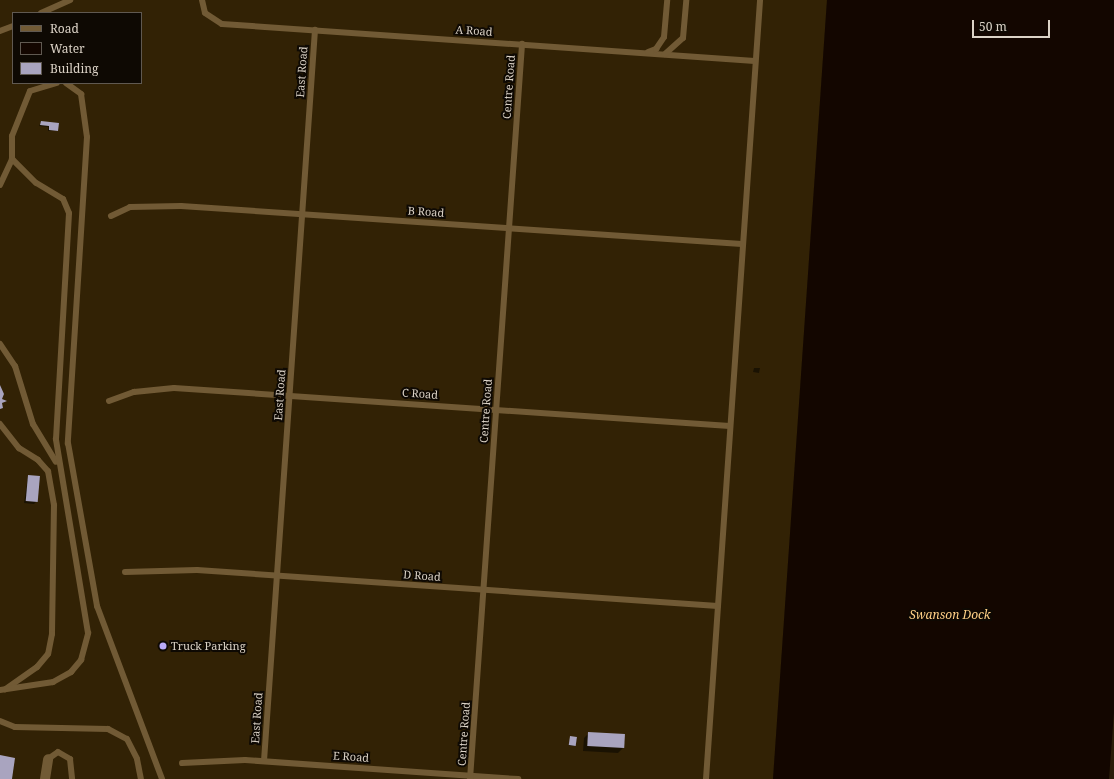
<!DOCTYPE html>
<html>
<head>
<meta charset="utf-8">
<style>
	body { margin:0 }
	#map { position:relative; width:1114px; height:779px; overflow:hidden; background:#2a1d09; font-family:"Noto Serif",serif }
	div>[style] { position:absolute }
	.built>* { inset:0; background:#322205 }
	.water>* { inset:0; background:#130600 }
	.shadow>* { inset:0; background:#0007 }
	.building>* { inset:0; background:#a9a4bf; transform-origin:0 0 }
	.service>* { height:6px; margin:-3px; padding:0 3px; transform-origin:3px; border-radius:3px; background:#715a35 }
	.minor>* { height:10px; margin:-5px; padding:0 5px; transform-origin:5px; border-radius:5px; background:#715a35 }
	.dots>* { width:11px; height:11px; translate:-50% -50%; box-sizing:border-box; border:2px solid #0e0903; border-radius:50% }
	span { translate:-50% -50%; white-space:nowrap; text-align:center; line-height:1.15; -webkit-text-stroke:4px #0e0903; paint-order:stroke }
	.street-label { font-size:11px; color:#dbd2c6 }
	.poi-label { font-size:11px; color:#dbd2c6 }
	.left { translate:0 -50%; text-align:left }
	.water-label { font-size:12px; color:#fdcf85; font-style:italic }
	.legend { position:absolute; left:12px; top:12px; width:130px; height:72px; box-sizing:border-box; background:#0e0903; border:1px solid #605951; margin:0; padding:5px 7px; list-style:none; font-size:12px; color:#dbd2c6 }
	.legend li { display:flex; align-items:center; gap:8px; height:20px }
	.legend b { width:20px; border:1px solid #605951 }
	.scale { position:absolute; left:972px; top:20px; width:78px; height:18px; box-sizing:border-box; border:2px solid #dbd2c6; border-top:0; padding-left:5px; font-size:12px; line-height:14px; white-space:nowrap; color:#dbd2c6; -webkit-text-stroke:3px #0e0903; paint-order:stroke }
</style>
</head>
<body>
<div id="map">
	<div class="built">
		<div style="clip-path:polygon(evenodd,0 0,827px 0,773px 779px,0 779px,0 0,13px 13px,141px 13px,141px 83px,13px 83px,13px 13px)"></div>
	</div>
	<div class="water">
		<div style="clip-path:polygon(827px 0,1114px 0,1114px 712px,1109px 779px,773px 779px)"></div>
	</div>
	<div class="shadow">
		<div style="clip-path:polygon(41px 122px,58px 130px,48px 131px,48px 127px,39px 126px)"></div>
		<div style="clip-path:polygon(760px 368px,759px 373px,753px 372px,754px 368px)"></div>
		<div style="clip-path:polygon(28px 476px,37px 501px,34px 504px,24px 503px)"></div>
		<div style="clip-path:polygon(589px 733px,623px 748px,618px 753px,583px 751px,584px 738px)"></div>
		<div style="clip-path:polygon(571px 737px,576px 745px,574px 746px,569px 746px)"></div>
	</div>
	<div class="building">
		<div style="clip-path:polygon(41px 121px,59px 123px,58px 131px,49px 130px,49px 126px,40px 125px)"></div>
		<div style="clip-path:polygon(0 385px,4px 394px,2px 399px,7px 401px,2px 403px,3px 408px,0 409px)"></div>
		<div style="left:28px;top:475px;width:12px;height:26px;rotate:5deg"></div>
		<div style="left:588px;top:732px;width:37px;height:14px;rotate:3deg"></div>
		<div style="left:570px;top:736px;width:7px;height:9px;rotate:8deg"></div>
		<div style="clip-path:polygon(0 755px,15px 758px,12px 779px,0 779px)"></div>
	</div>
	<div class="service">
		<div style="left:202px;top:0;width:13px;rotate:77deg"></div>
		<div style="left:205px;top:13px;width:20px;rotate:33deg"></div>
		<div style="left:222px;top:24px;width:534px;rotate:3.97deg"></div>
		<div style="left:41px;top:13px;width:32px;rotate:-24deg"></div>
		<div style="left:0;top:31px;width:14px;rotate:-21deg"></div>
		<div style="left:648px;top:52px;width:9px;rotate:-21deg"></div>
		<div style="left:656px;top:49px;width:14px;rotate:-56deg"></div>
		<div style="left:664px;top:37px;width:37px;rotate:-85deg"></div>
		<div style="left:665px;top:54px;width:24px;rotate:-42deg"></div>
		<div style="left:683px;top:38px;width:38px;rotate:-85deg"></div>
		<div style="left:66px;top:83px;width:19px;rotate:36deg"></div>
		<div style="left:81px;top:94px;width:43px;rotate:82.1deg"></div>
		<div style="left:87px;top:137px;width:307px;rotate:93.6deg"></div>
		<div style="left:68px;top:443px;width:166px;rotate:79.9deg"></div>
		<div style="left:97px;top:606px;width:185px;rotate:69.4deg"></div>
		<div style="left:0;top:185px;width:29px;rotate:-65deg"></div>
		<div style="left:111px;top:216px;width:21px;rotate:-25deg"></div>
		<div style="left:130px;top:207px;width:51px;rotate:-1.1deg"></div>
		<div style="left:181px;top:206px;width:562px;rotate:3.88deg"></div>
		<div style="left:0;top:344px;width:27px;rotate:56deg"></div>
		<div style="left:15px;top:366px;width:61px;rotate:72.8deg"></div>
		<div style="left:33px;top:424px;width:44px;rotate:58.8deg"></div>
		<div style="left:109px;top:401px;width:27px;rotate:-20deg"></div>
		<div style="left:134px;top:392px;width:40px;rotate:-5.7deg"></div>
		<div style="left:174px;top:388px;width:557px;rotate:3.91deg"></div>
		<div style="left:0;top:424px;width:31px;rotate:52deg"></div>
		<div style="left:19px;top:448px;width:22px;rotate:32deg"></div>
		<div style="left:38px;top:460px;width:15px;rotate:48deg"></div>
		<div style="left:48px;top:471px;width:35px;rotate:80deg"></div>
		<div style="left:54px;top:505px;width:129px;rotate:90.9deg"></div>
		<div style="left:52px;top:634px;width:20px;rotate:101deg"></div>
		<div style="left:48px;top:654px;width:17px;rotate:130deg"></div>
		<div style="left:37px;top:667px;width:39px;rotate:145deg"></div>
		<div style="left:125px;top:572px;width:72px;rotate:-1.6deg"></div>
		<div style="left:197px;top:570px;width:522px;rotate:3.95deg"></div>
		<div style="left:0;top:690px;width:54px;rotate:-8.6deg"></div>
		<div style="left:53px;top:682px;width:21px;rotate:-29deg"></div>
		<div style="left:71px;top:672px;width:16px;rotate:-50deg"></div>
		<div style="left:81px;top:660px;width:28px;rotate:-75deg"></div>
		<div style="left:88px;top:633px;width:197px;rotate:-99.4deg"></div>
		<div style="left:56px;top:439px;width:226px;rotate:-86.7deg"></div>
		<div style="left:69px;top:213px;width:15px;rotate:-113deg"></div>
		<div style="left:63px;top:199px;width:31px;rotate:-149deg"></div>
		<div style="left:36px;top:183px;width:34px;rotate:-135deg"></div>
		<div style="left:12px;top:159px;width:23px;rotate:-90deg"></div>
		<div style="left:12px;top:136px;width:48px;rotate:-68.2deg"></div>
		<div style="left:30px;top:91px;width:28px;rotate:-17deg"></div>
		<div style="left:0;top:721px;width:16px;rotate:22deg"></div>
		<div style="left:15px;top:727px;width:93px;rotate:1.2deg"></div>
		<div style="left:108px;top:729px;width:21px;rotate:28deg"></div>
		<div style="left:127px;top:739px;width:22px;rotate:63deg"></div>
		<div style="left:137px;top:759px;width:20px;rotate:79deg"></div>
		<div style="left:48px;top:759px;width:12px;rotate:-35deg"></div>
		<div style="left:58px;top:752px;width:14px;rotate:30deg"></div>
		<div style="left:70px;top:759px;width:20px;rotate:84deg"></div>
		<div style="left:264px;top:761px;width:733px;rotate:-86.01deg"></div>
		<div style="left:182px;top:763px;width:63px;rotate:-2.7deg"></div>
		<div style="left:245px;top:760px;width:274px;rotate:4deg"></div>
		<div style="left:470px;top:779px;width:737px;rotate:-85.95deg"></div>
		<div style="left:706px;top:779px;width:781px;rotate:-86.03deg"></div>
	</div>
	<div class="minor">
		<div style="left:45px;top:779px;width:20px;rotate:-81deg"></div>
	</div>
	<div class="dots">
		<div style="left:163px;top:646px;background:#baaaf7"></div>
	</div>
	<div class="street-label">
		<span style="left:474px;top:31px;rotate:4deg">A Road</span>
		<span style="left:302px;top:72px;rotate:-86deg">East Road</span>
		<span style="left:509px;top:87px;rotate:-86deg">Centre Road</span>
		<span style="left:426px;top:212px;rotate:4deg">B Road</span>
		<span style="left:420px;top:394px;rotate:4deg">C Road</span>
		<span style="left:280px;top:395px;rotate:-86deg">East Road</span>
		<span style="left:486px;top:411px;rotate:-86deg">Centre Road</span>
		<span style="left:422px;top:576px;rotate:4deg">D Road</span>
		<span style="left:257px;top:718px;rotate:-86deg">East Road</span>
		<span style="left:464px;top:734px;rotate:-86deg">Centre Road</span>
		<span style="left:351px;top:757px;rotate:4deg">E Road</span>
	</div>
	<div class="poi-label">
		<span class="left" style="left:171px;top:646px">Truck Parking</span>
	</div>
	<div class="water-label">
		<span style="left:950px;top:615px">Swanson Dock</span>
	</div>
	<ul class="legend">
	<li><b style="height:5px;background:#715a35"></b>Road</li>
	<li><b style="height:11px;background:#130600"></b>Water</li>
	<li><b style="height:11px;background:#a9a4bf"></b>Building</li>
	</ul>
	<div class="scale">50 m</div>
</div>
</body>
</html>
